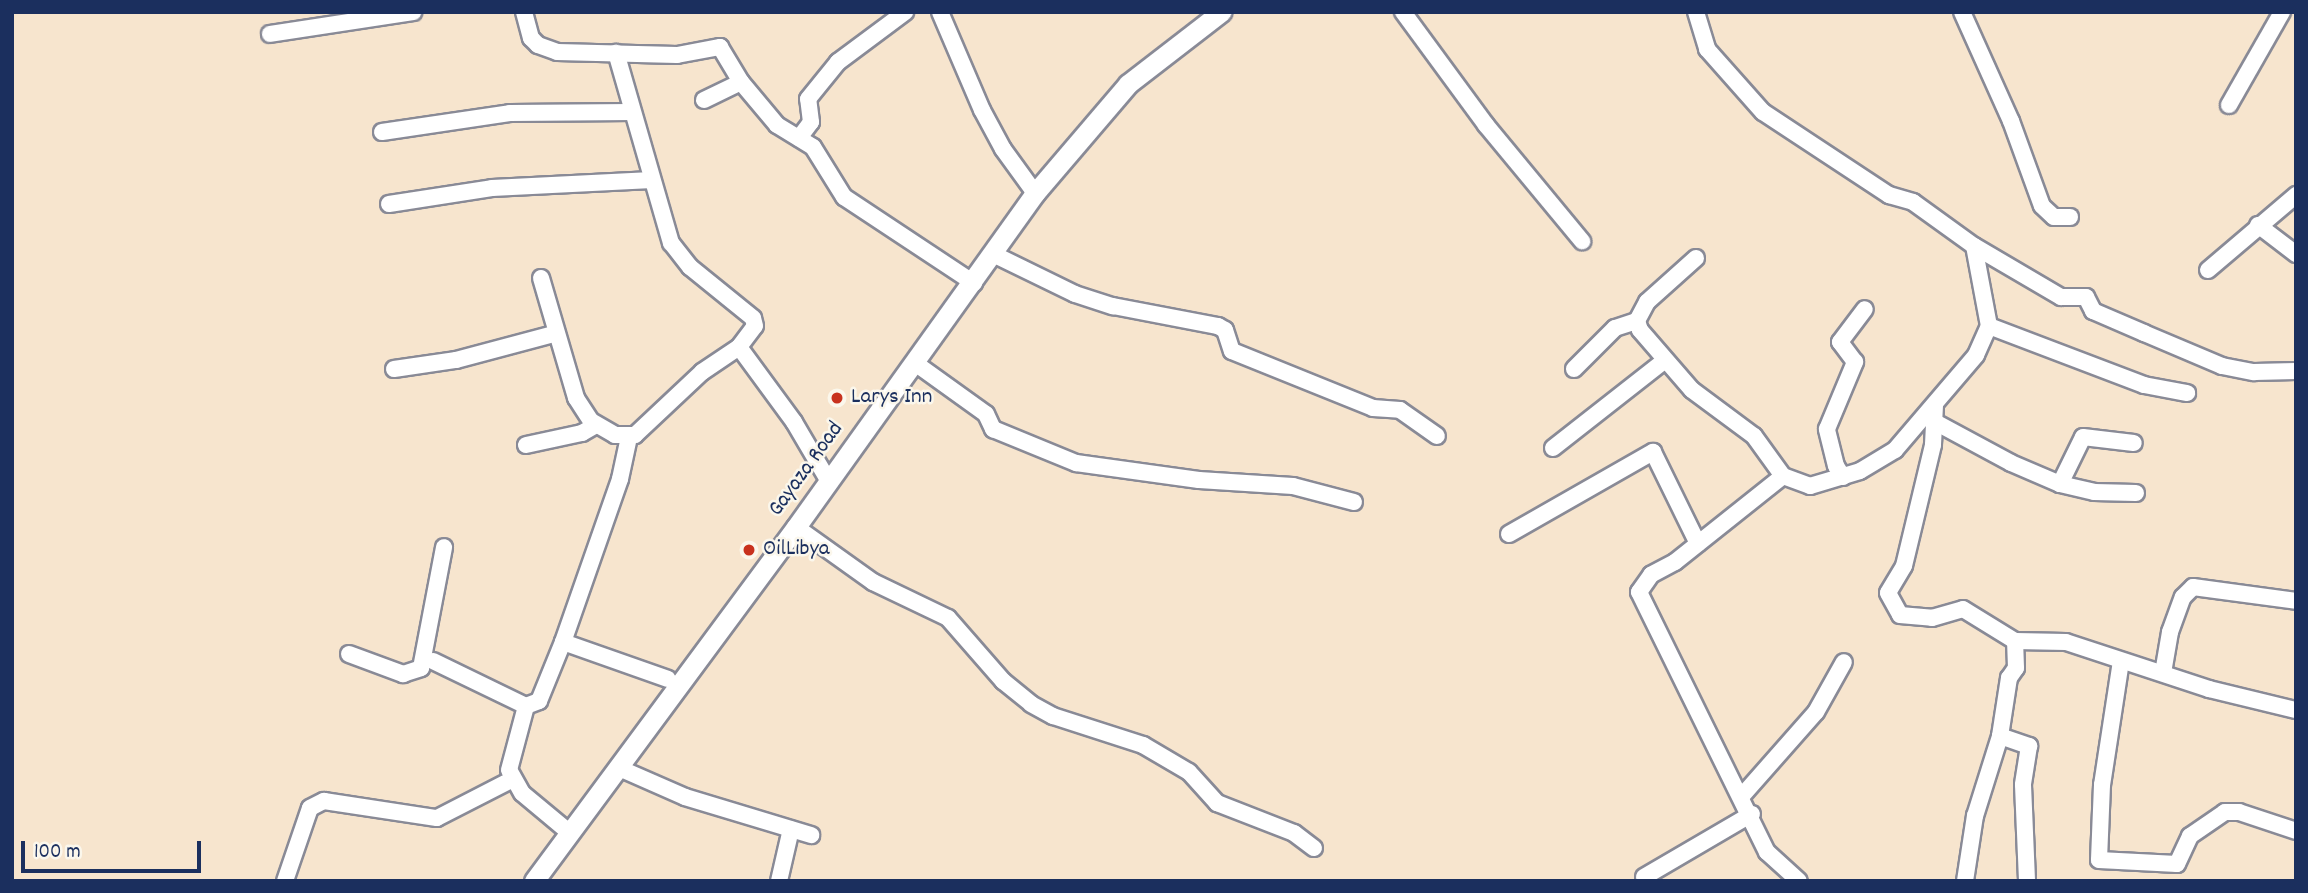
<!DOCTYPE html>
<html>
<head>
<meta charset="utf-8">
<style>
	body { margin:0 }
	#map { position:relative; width:2308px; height:893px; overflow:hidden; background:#f7e5ce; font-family:Dekko,sans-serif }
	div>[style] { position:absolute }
	.roads { filter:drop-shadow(2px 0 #898a96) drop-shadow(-2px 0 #898a96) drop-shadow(0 2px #898a96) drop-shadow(0 -2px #898a96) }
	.minor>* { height:16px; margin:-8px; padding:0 8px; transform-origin:8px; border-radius:8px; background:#fff }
	.major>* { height:19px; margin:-9.5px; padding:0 9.5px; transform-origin:9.5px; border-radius:9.5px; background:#fff }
	.dots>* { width:19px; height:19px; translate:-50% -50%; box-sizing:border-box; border:4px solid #fbf7ec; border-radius:50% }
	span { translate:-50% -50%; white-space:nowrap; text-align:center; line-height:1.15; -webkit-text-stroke:5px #fbf7ec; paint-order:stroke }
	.poi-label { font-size:23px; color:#1b2f5e }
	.left { translate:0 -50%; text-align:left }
	.street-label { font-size:23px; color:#1b2f5e }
	.frame { position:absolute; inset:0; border:14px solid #1b2f5e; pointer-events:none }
	.scale { position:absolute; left:21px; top:841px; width:180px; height:32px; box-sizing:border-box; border:4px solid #1b2f5e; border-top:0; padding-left:9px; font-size:21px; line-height:24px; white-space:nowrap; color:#1b2f5e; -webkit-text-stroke:5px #fbf7ec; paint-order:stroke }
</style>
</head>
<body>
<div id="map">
	<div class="roads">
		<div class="minor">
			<div style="left:524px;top:12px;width:27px;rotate:75deg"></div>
			<div style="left:531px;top:38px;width:10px;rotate:45deg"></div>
			<div style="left:538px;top:45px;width:20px;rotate:20deg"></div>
			<div style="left:557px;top:52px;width:120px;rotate:1.4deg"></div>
			<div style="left:677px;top:55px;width:44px;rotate:-10.5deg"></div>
			<div style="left:720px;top:47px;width:41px;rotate:59deg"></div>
			<div style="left:741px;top:82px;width:56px;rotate:50.1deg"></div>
			<div style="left:777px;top:125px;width:42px;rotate:31.4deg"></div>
			<div style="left:813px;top:147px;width:59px;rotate:58.2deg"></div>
			<div style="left:844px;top:197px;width:156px;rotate:33.5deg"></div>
			<div style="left:940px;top:12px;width:107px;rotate:66.8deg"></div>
			<div style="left:982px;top:110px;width:44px;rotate:61.7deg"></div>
			<div style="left:1003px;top:149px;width:54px;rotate:54deg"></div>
			<div style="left:1403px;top:12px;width:140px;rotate:53.7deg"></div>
			<div style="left:1486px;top:125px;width:151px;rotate:50.4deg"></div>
			<div style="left:1696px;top:12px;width:39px;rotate:73deg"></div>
			<div style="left:1707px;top:49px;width:84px;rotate:48.4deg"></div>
			<div style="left:1763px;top:112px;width:151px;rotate:33.4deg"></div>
			<div style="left:1889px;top:195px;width:25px;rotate:16deg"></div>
			<div style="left:1913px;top:202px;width:75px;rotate:35.8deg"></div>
			<div style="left:1974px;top:246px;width:101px;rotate:30.4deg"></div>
			<div style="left:2061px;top:297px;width:25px"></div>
			<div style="left:2086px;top:297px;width:16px;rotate:63deg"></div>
			<div style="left:2093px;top:311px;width:56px;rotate:23.3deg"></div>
			<div style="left:2144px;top:333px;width:85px;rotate:22.9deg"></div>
			<div style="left:2222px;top:366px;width:33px;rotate:11deg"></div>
			<div style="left:2254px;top:372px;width:42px;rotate:-1.4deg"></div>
			<div style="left:1962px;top:12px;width:120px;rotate:65.8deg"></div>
			<div style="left:2011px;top:121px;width:90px;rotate:70deg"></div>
			<div style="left:2042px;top:206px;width:16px;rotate:43deg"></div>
			<div style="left:2054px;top:217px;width:16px"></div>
			<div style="left:270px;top:34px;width:145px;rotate:-8.7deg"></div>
			<div style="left:704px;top:100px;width:41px;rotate:-25.9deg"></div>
			<div style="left:2229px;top:105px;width:107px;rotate:-60.3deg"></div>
			<div style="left:382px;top:132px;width:129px;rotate:-8.4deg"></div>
			<div style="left:510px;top:113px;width:122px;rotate:-0.5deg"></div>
			<div style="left:799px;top:138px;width:20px;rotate:-53deg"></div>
			<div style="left:811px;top:122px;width:23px;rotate:-97deg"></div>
			<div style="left:808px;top:99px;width:48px;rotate:-51deg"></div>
			<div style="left:838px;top:62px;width:84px;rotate:-36.7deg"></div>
			<div style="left:389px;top:204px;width:104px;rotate:-8.8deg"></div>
			<div style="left:492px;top:188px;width:160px;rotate:-2.9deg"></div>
			<div style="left:2258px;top:225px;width:48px;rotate:37.3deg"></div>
			<div style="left:993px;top:254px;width:91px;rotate:26deg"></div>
			<div style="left:1075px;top:294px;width:40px;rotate:18deg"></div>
			<div style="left:1113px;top:306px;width:107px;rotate:10.8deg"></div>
			<div style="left:1218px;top:326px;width:8px;rotate:30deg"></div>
			<div style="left:1225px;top:330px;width:22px;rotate:72deg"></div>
			<div style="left:1232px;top:351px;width:152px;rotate:22deg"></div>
			<div style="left:1373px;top:408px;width:27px;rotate:4deg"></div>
			<div style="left:1400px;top:410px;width:45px;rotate:35.1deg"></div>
			<div style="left:1696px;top:258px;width:66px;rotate:138.1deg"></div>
			<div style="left:1647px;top:302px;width:21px;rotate:118deg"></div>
			<div style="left:1637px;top:321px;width:9px;rotate:72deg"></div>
			<div style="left:1640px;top:330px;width:79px;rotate:49.1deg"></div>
			<div style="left:1692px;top:390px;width:77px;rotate:36.6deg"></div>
			<div style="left:1754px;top:436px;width:49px;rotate:54.1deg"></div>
			<div style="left:1783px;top:476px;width:29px;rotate:20deg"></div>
			<div style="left:1810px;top:486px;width:52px;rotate:-16.7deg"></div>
			<div style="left:1860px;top:471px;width:41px;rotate:-31deg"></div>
			<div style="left:1895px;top:450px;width:125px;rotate:-49.5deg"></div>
			<div style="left:1976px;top:355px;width:32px;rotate:-66deg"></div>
			<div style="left:1989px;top:326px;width:81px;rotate:-100.6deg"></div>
			<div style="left:2208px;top:270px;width:116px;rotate:-40.4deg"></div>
			<div style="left:541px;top:278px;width:125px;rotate:73.7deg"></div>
			<div style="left:576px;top:398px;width:27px;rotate:57deg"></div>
			<div style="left:591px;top:421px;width:28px;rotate:30deg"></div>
			<div style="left:615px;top:435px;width:20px"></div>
			<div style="left:635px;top:435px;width:92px;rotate:-43.2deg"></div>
			<div style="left:702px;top:372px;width:45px;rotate:-34deg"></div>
			<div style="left:739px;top:347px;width:26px;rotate:-53deg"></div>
			<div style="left:755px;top:326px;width:8px;rotate:-104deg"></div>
			<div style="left:753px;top:318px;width:81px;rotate:-141deg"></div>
			<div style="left:690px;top:267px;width:31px;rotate:-128deg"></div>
			<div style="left:671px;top:243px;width:198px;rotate:-106.1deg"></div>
			<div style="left:1989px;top:326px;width:166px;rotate:20.8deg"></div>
			<div style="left:2144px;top:385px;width:44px;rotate:10.5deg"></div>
			<div style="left:739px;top:347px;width:93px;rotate:53.7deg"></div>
			<div style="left:794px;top:422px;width:67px;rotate:59.6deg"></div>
			<div style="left:915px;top:363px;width:87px;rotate:35.7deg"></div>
			<div style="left:986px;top:414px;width:17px;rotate:65deg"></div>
			<div style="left:993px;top:429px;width:90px;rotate:22.3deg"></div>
			<div style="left:1076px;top:463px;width:124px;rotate:7.9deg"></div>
			<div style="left:1199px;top:480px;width:94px;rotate:3.7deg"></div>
			<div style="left:1293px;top:486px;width:63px;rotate:14.7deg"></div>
			<div style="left:394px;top:369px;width:63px;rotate:-8.3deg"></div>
			<div style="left:456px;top:360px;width:101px;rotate:-14.9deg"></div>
			<div style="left:1574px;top:369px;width:58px;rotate:-45deg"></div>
			<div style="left:1615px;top:328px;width:23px;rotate:-18deg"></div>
			<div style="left:1935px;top:405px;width:40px;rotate:92.9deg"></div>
			<div style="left:1933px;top:445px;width:124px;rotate:103.5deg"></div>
			<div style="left:1904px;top:566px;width:31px;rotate:121deg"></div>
			<div style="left:1888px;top:593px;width:25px;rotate:61deg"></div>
			<div style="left:1900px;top:615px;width:32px;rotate:5deg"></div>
			<div style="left:1932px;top:618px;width:32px;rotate:-16deg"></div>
			<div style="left:1963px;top:609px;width:61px;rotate:31.6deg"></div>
			<div style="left:2015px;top:641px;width:51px;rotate:1.1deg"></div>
			<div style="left:2066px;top:642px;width:151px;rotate:18.2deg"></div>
			<div style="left:2209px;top:689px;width:89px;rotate:13.6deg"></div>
			<div style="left:1935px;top:422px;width:86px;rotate:28.3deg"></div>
			<div style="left:2011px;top:463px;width:53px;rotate:23.2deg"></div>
			<div style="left:2060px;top:484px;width:35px;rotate:13deg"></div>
			<div style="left:2094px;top:492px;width:42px;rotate:1.4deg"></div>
			<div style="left:526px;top:445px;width:57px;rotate:-12.1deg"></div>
			<div style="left:582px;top:433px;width:16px;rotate:-30deg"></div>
			<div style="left:1553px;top:448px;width:141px;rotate:-38.1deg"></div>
			<div style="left:1783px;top:476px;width:138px;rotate:141.5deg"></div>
			<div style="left:1675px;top:562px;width:27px;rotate:152deg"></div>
			<div style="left:1651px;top:575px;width:21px;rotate:125deg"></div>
			<div style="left:1639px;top:592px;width:290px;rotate:63.8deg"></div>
			<div style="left:1767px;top:852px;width:43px;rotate:42.2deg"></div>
			<div style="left:1843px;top:477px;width:13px;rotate:-122deg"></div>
			<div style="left:1836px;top:466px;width:38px;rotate:-104deg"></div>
			<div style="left:1827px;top:429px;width:73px;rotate:-67.3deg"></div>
			<div style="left:1855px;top:362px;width:25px;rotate:-127deg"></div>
			<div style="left:1840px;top:342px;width:41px;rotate:-52.9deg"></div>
			<div style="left:2060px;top:484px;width:52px;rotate:-63.9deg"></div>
			<div style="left:2083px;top:437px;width:51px;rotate:6.7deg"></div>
			<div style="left:796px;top:527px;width:95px;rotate:35.5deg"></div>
			<div style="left:873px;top:582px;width:83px;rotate:25.6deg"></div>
			<div style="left:948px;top:618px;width:84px;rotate:48.9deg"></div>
			<div style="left:1003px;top:681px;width:36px;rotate:39deg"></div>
			<div style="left:1031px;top:704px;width:25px;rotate:29deg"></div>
			<div style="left:1053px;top:716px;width:95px;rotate:17.9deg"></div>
			<div style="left:1143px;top:745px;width:53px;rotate:30.4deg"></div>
			<div style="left:1189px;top:772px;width:42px;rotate:47.9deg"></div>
			<div style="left:1217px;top:803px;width:83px;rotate:21.3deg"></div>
			<div style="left:1294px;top:833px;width:25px;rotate:37deg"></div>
			<div style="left:1509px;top:534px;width:166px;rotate:-29.7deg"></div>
			<div style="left:1653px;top:452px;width:102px;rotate:63.9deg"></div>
			<div style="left:563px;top:642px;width:111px;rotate:19.4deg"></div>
			<div style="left:349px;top:654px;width:58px;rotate:20.3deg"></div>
			<div style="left:403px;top:674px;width:19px;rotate:-18deg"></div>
			<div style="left:421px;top:668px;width:123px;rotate:-79.2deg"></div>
			<div style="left:433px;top:661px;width:103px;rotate:25.8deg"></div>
			<div style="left:2121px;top:661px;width:125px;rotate:98.7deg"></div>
			<div style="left:2102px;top:785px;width:75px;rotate:92.3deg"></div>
			<div style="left:2099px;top:860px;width:78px;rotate:2.9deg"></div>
			<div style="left:2177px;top:864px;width:31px;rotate:-65deg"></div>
			<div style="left:2190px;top:836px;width:42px;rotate:-34.4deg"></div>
			<div style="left:2225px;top:812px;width:14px"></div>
			<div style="left:2239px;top:812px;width:60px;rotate:18.4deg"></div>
			<div style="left:2163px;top:673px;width:42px;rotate:-80.3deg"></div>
			<div style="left:2170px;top:632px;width:37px;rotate:-70deg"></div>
			<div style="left:2183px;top:597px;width:14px;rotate:-45deg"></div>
			<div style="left:2193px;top:587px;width:104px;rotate:7.7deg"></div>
			<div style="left:2000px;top:736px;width:31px;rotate:19deg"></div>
			<div style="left:2029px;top:746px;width:39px;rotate:99deg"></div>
			<div style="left:2023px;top:785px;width:96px;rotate:87.6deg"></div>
			<div style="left:619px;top:768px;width:72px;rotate:23.7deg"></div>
			<div style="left:685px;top:797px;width:132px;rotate:16.8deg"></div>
			<div style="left:1741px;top:797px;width:113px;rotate:-48.6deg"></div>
			<div style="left:1816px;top:712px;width:57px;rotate:-60.8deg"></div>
			<div style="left:570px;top:833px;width:62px;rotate:-140.2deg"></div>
			<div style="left:522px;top:793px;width:26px;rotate:-119deg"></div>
			<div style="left:509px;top:770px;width:66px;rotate:-75.1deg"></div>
			<div style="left:526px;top:706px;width:14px;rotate:-21deg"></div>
			<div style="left:539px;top:701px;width:64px;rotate:-67.9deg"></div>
			<div style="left:563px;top:642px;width:173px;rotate:-70.7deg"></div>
			<div style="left:620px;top:479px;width:43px;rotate:-77.9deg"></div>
			<div style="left:1644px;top:877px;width:125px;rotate:-30.3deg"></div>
			<div style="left:285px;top:881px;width:77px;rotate:-71.1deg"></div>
			<div style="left:310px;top:808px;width:16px;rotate:-27deg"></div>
			<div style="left:324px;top:801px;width:114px;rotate:8.6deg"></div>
			<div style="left:437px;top:818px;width:83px;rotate:-27.2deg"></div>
			<div style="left:779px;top:881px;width:53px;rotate:-77deg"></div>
			<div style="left:1965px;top:881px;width:66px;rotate:-81.3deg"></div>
			<div style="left:1975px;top:816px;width:84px;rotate:-72.6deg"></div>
			<div style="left:2000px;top:736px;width:59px;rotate:-81.2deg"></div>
			<div style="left:2009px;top:678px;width:12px;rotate:-55deg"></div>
			<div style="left:2016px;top:668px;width:27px;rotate:-92deg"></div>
		</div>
		<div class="major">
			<div style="left:534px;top:881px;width:440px;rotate:-53.5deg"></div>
			<div style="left:796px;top:527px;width:411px;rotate:-54.4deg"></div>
			<div style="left:1035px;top:193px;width:143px;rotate:-49.5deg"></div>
			<div style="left:1128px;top:84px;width:118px;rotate:-37.7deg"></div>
		</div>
	</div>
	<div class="dots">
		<div style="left:837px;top:398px;background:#c8321e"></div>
		<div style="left:749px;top:550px;background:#c8321e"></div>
	</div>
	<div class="poi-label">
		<span class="left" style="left:851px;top:398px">Larys Inn</span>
		<span class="left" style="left:763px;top:550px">OilLibya</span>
	</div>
	<div class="street-label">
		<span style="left:807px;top:470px;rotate:-54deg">Gayaza Road</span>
	</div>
	<div class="frame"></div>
	<div class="scale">100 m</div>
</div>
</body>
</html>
